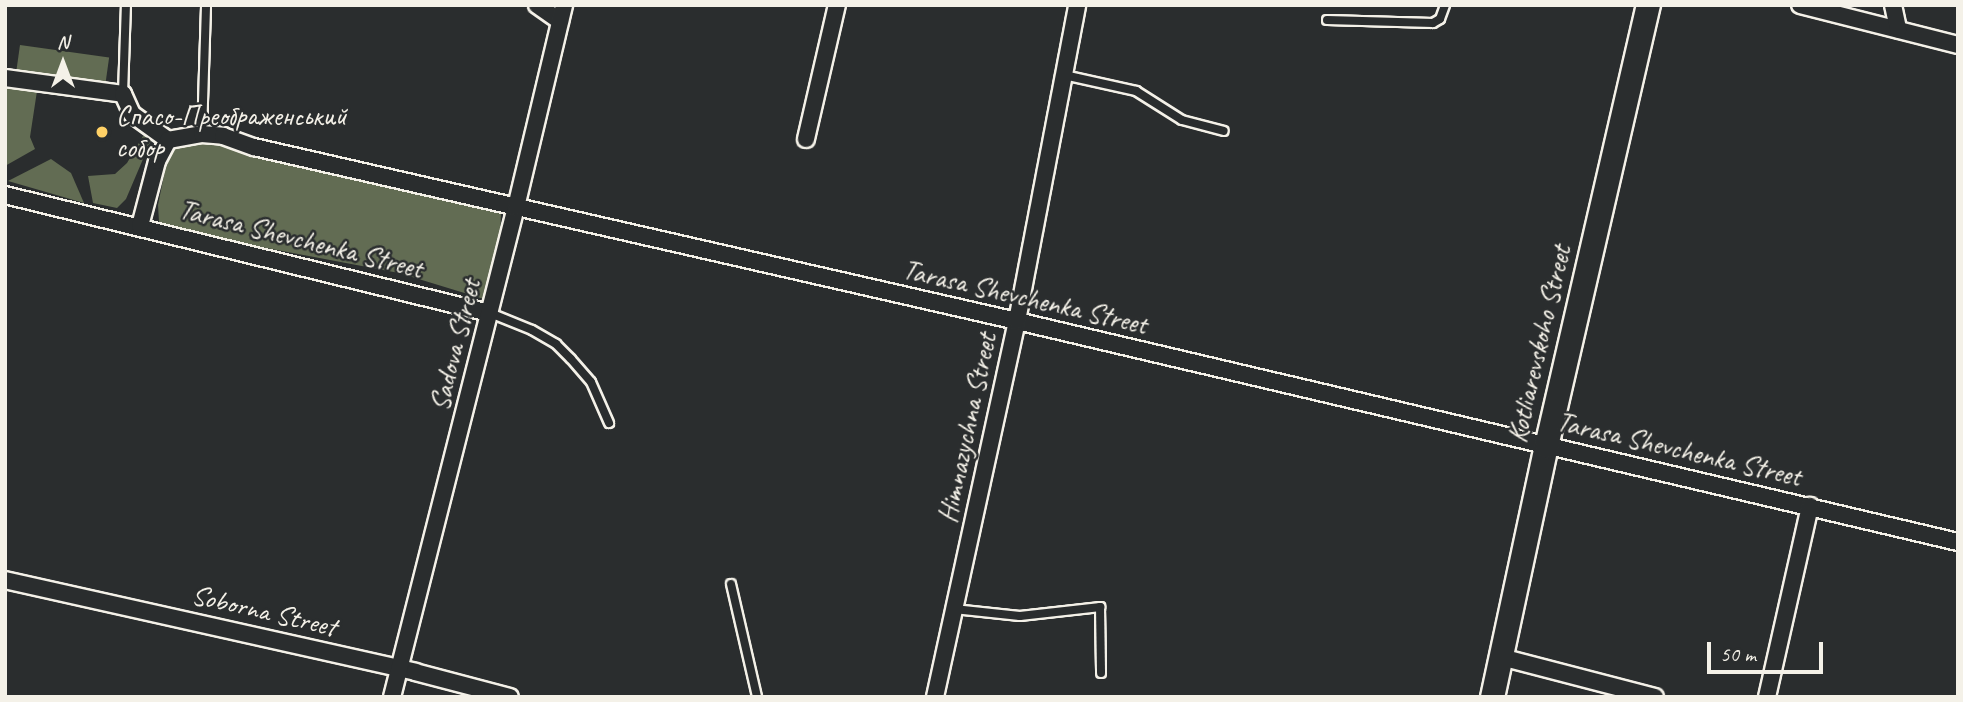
<!DOCTYPE html>
<html>
<head>
<meta charset="utf-8">
<style>
	body { margin:0 }
	#map { position:relative; width:1963px; height:702px; overflow:hidden; background:#2a2d2e; font-family:Caveat,sans-serif }
	div>[style] { position:absolute }
	.green>* { inset:0; background:#626c53; transform-origin:0 0 }
	.roads { filter:drop-shadow(2px 0 #f4f1e8) drop-shadow(-2px 0 #f4f1e8) drop-shadow(0 2px #f4f1e8) drop-shadow(0 -2px #f4f1e8) }
	.lane>* { height:8px; margin:-4px; padding:0 4px; transform-origin:4px; border-radius:4px; background:#2a2d2e }
	.street>* { height:16px; margin:-8px; padding:0 8px; transform-origin:8px; border-radius:8px; background:#2a2d2e }
	.secondary>* { height:23px; margin:-11.5px; padding:0 11.5px; transform-origin:11.5px; border-radius:11.5px; background:#2a2d2e }
	.dots>* { width:19px; height:19px; translate:-50% -50%; box-sizing:border-box; border:4px solid #2a2d2e; border-radius:50% }
	span { translate:-50% -50%; white-space:nowrap; text-align:center; line-height:1.15; -webkit-text-stroke:5px #2a2d2e; paint-order:stroke }
	.poi-label { font-size:28px; color:#f4f1e8 }
	.left { translate:0 -50%; text-align:left }
	.street-label { font-size:28px; color:#f4f1e8 }
	.frame { position:absolute; inset:0; border:7px solid #f4f1e8; pointer-events:none }
	.north { position:absolute; left:28px; top:28px; width:70px; height:70px; -webkit-text-stroke:5px #2a2d2e; paint-order:stroke; rotate:0deg; font-size:19px; font-weight:700; line-height:28px; text-align:center; color:#f4f1e8 }
	.north::after { content:''; display:block; margin:auto; width:24px; height:32px; background:#f4f1e8; clip-path:polygon(50% 0,100% 100%,50% 72%,0 100%) }
	.scale { position:absolute; left:1707px; top:642px; width:116px; height:32px; box-sizing:border-box; border:4px solid #f4f1e8; border-top:0; padding-left:9px; font-size:21px; line-height:24px; white-space:nowrap; color:#f4f1e8; -webkit-text-stroke:5px #2a2d2e; paint-order:stroke }
</style>
</head>
<body>
<div id="map">
	<div class="green">
		<div style="left:20px;top:45px;width:90px;height:27px;rotate:8deg"></div>
		<div style="clip-path:polygon(7px 84px,37px 91px,30px 137px,35px 149px,5px 166px)"></div>
		<div style="clip-path:polygon(143px 136px,152px 138px,126px 199px,117px 208px,93px 203px,88px 176px,115px 174px,127px 163px)"></div>
		<div style="clip-path:polygon(197px 139px,501px 212px,500px 242px,484px 299px,399px 273px,192px 234px,159px 222px,158px 205px,168px 155px,181px 142px)"></div>
		<div style="clip-path:polygon(51px 159px,71px 173px,84px 203px,8px 181px)"></div>
	</div>
	<div class="roads">
		<div class="lane">
			<div style="left:1327px;top:20px;width:106px;rotate:1.6deg"></div>
			<div style="left:1433px;top:23px;width:8px;rotate:-30deg"></div>
			<div style="left:1440px;top:19px;width:15px;rotate:-70deg"></div>
			<div style="left:1064px;top:75px;width:74px;rotate:12.5deg"></div>
			<div style="left:1136px;top:91px;width:54px;rotate:32.2deg"></div>
			<div style="left:1182px;top:120px;width:43px;rotate:14.7deg"></div>
			<div style="left:123px;top:94px;width:89px;rotate:-88.1deg"></div>
			<div style="left:202px;top:134px;width:129px;rotate:-88.2deg"></div>
			<div style="left:490px;top:313px;width:45px;rotate:22deg"></div>
			<div style="left:532px;top:330px;width:28px;rotate:30deg"></div>
			<div style="left:556px;top:344px;width:21px;rotate:45deg"></div>
			<div style="left:571px;top:359px;width:30px;rotate:49deg"></div>
			<div style="left:591px;top:382px;width:45px;rotate:66.3deg"></div>
			<div style="left:731px;top:584px;width:116px;rotate:77deg"></div>
			<div style="left:954px;top:609px;width:66px;rotate:6.1deg"></div>
			<div style="left:1020px;top:616px;width:81px;rotate:-6.4deg"></div>
			<div style="left:1100px;top:607px;width:66px;rotate:89.1deg"></div>
		</div>
		<div class="street">
			<div style="left:537px;top:5px;width:28px;rotate:35deg"></div>
			<div style="left:1800px;top:5px;width:163px;rotate:14.2deg"></div>
			<div style="left:1893px;top:5px;width:25px;rotate:78deg"></div>
			<div style="left:5px;top:78px;width:119px;rotate:7.7deg"></div>
			<div style="left:123px;top:94px;width:22px;rotate:66deg"></div>
			<div style="left:132px;top:114px;width:44px;rotate:35.8deg"></div>
			<div style="left:806px;top:139px;width:138px;rotate:-77deg"></div>
			<div style="left:5px;top:195px;width:499px;rotate:13.7deg"></div>
			<div style="left:140px;top:226px;width:67px;rotate:-75.3deg"></div>
			<div style="left:157px;top:161px;width:24px;rotate:-62deg"></div>
			<div style="left:168px;top:140px;width:35px;rotate:-10deg"></div>
			<div style="left:202px;top:134px;width:21px;rotate:5deg"></div>
			<div style="left:223px;top:136px;width:33px;rotate:20deg"></div>
			<div style="left:254px;top:147px;width:783px;rotate:12.85deg"></div>
			<div style="left:1017px;top:321px;width:967px;rotate:13.22deg"></div>
			<div style="left:5px;top:580px;width:420px;rotate:12.6deg"></div>
			<div style="left:415px;top:672px;width:98px;rotate:14.7deg"></div>
			<div style="left:1501px;top:657px;width:159px;rotate:14.6deg"></div>
			<div style="left:392px;top:697px;width:505px;rotate:-75.8deg"></div>
			<div style="left:516px;top:207px;width:208px;rotate:-76.6deg"></div>
			<div style="left:935px;top:697px;width:385px;rotate:-77.7deg"></div>
			<div style="left:1017px;top:321px;width:322px;rotate:-79.2deg"></div>
			<div style="left:1767px;top:697px;width:196px;rotate:-77.3deg"></div>
		</div>
		<div class="secondary">
			<div style="left:1492px;top:697px;width:257px;rotate:-77.9deg"></div>
			<div style="left:1546px;top:446px;width:453px;rotate:-77deg"></div>
		</div>
	</div>
	<div class="dots">
		<div style="left:102px;top:132px;background:#ffd166"></div>
	</div>
	<div class="poi-label">
		<span class="left" style="left:116px;top:132px">Спасо-Преображенський<br>собор</span>
	</div>
	<div class="street-label">
		<span style="left:301px;top:239px;rotate:14deg">Tarasa Shevchenka Street</span>
		<span style="left:1025px;top:297px;rotate:13deg">Tarasa Shevchenka Street</span>
		<span style="left:1539px;top:344px;rotate:-77deg">Kotliarevskoho Street</span>
		<span style="left:455px;top:345px;rotate:-76deg">Sadova Street</span>
		<span style="left:967px;top:428px;rotate:-78deg">Himnazychna Street</span>
		<span style="left:1679px;top:449px;rotate:13deg">Tarasa Shevchenka Street</span>
		<span style="left:264px;top:611px;rotate:13deg">Soborna Street</span>
	</div>
	<div class="frame"></div>
	<div class="north">N</div>
	<div class="scale">50 m</div>
</div>
</body>
</html>
